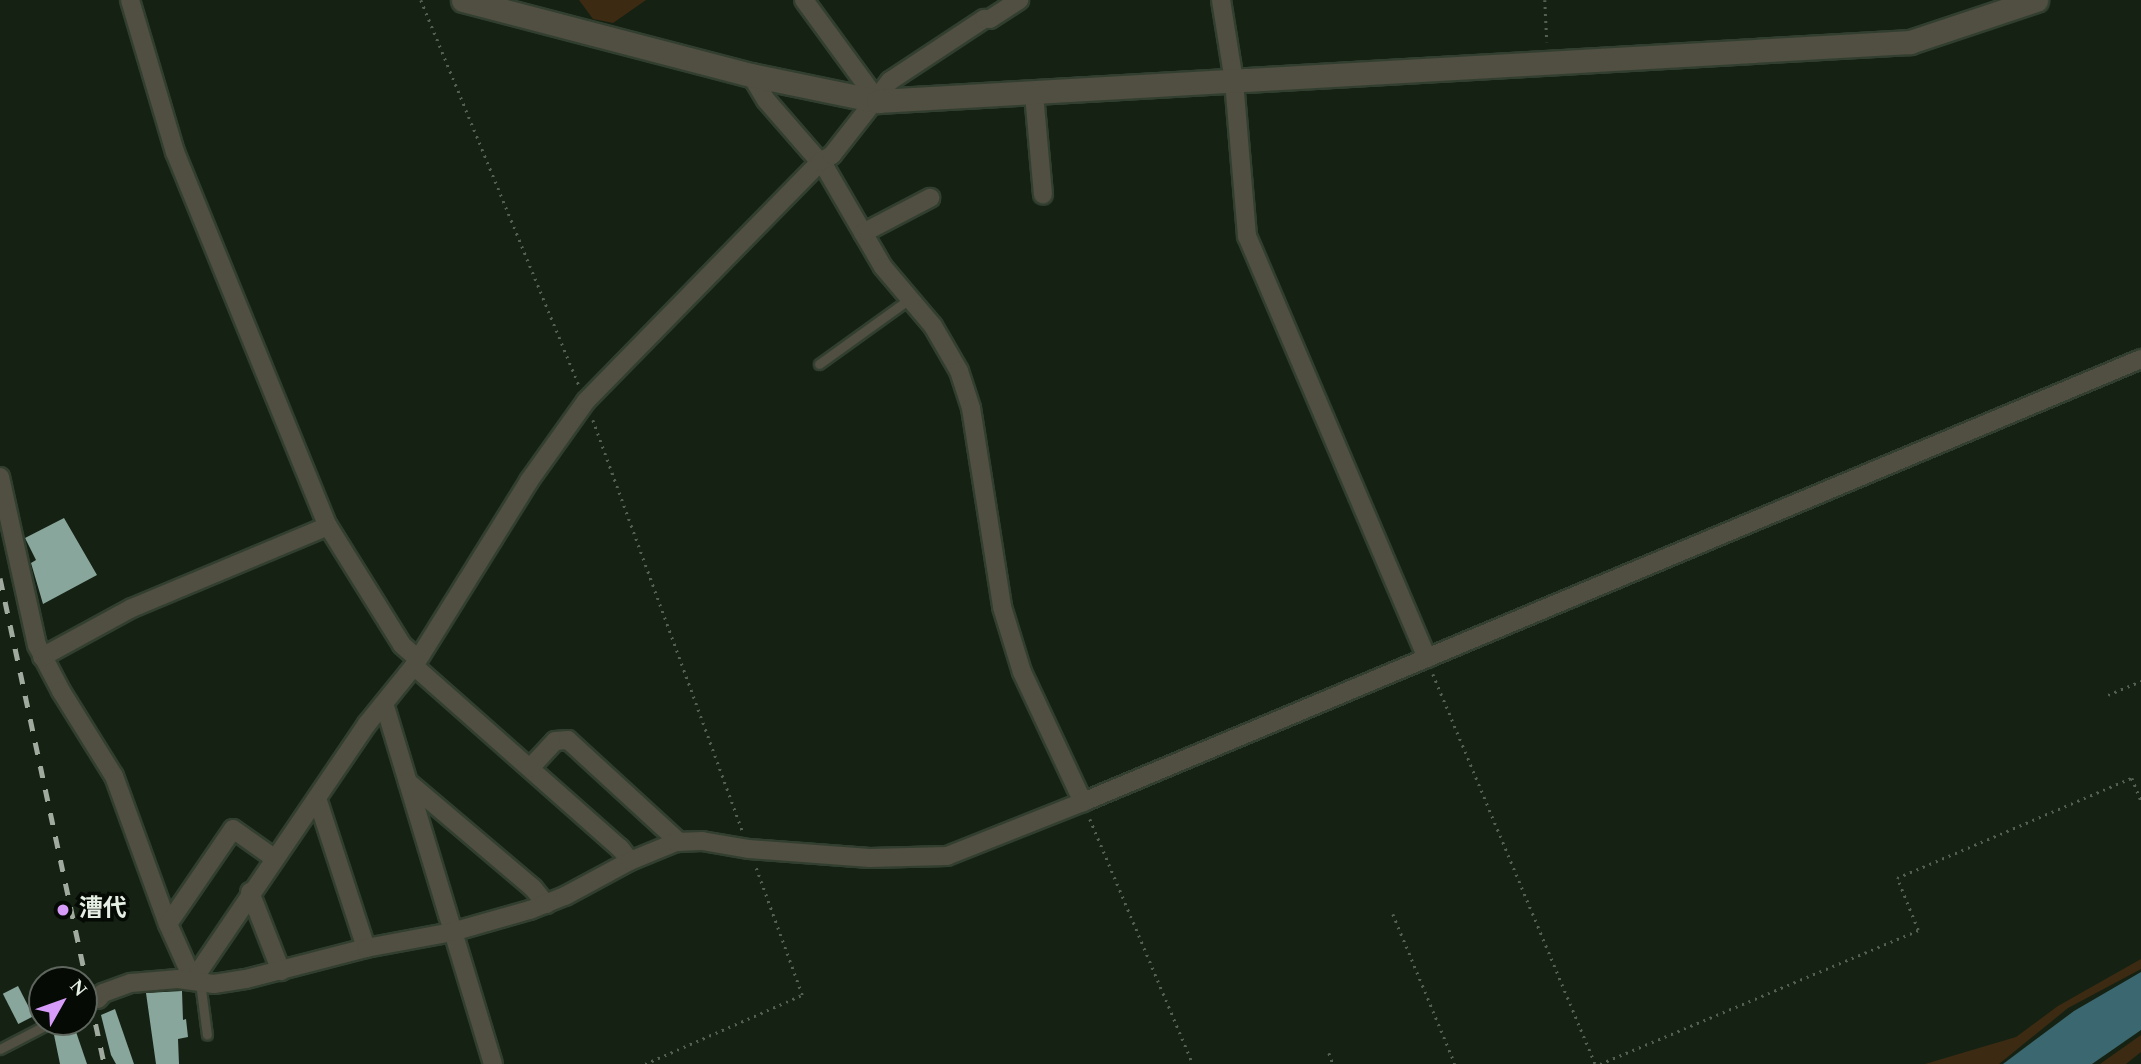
<!DOCTYPE html>
<html>
<head>
<meta charset="utf-8">
<style>
	body { margin:0 }
	#map { position:relative; width:2141px; height:1064px; overflow:hidden; background:#152213; font-family:Spectral,"Noto Sans JP",serif }
	div>[style] { position:absolute }
	.green>* { inset:0; background:#3d2a12 }
	.water>* { inset:0; background:#3b6870 }
	.building>* { inset:0; background:#89a69d; transform-origin:0 0 }
	.path>* { height:2.5px; margin-top:-1.25px; transform-origin:0; background:repeating-linear-gradient(90deg,#546052 0 2px,transparent 0 7px) }
	.roads { filter:drop-shadow(2px 0 #323f30) drop-shadow(-2px 0 #323f30) drop-shadow(0 2px #323f30) drop-shadow(0 -2px #323f30) }
	.service>* { height:9px; margin:-4.5px; padding:0 4.5px; transform-origin:4.5px; border-radius:4.5px; background:#504f41 }
	.minor>* { height:18px; margin:-9px; padding:0 9px; transform-origin:9px; border-radius:9px; background:#504f41 }
	.tertiary>* { height:23px; margin:-11.5px; padding:0 11.5px; transform-origin:11.5px; border-radius:11.5px; background:#504f41 }
	.rail>* { height:5px; margin-top:-2.5px; transform-origin:0; background:repeating-linear-gradient(90deg,#a0aa9e 0 12px,transparent 0 24px) }
	.dots>* { width:19px; height:19px; translate:-50% -50%; box-sizing:border-box; border:4px solid #050a04; border-radius:50% }
	span { translate:-50% -50%; white-space:nowrap; text-align:center; line-height:1.15; -webkit-text-stroke:7px #050a04; paint-order:stroke }
	.poi-label { font-size:24px; color:#e6efe4; font-weight:700 }
	.left { translate:0 -50%; text-align:left }
	.north { position:absolute; left:28px; top:966px; width:70px; height:70px; box-sizing:border-box; background:#050a04; border:2px solid #5f665e; border-radius:50%; rotate:50deg; font-size:19px; font-weight:700; line-height:28px; text-align:center; color:#e6efe4 }
	.north::after { content:''; display:block; margin:auto; width:24px; height:32px; background:#d79bf9; clip-path:polygon(50% 0,100% 100%,50% 72%,0 100%) }
</style>
</head>
<body>
<div id="map">
	<div class="green">
		<div style="clip-path:polygon(579px 0,646px 0,613px 23px,593px 19px)"></div>
		<div style="clip-path:polygon(2141px 959px,2141px 969px,2068px 1008px,1999px 1064px,1925px 1064px,2016px 1037px,2058px 1006px)"></div>
		<div style="clip-path:polygon(2141px 1035px,2141px 1052px,2126px 1064px,2100px 1064px)"></div>
	</div>
	<div class="water">
		<div style="clip-path:polygon(2141px 972px,2141px 1030px,2092px 1064px,2003px 1064px,2074px 1011px)"></div>
	</div>
	<div class="building">
		<div style="clip-path:polygon(64px 518px,97px 575px,43px 604px,31px 563px,36px 560px,25px 538px)"></div>
		<div style="left:18px;top:986px;width:34px;height:17px;rotate:63deg"></div>
		<div style="clip-path:polygon(182px 991px,183px 1020px,186px 1019px,188px 1037px,178px 1039px,179px 1064px,156px 1064px,146px 993px)"></div>
		<div style="clip-path:polygon(115px 1009px,134px 1064px,116px 1064px,111px 1055px,101px 1015px)"></div>
		<div style="clip-path:polygon(73px 1023px,87px 1064px,60px 1064px,53px 1030px)"></div>
	</div>
	<div class="path">
		<div style="left:421px;top:0;width:416px;rotate:67.7deg"></div>
		<div style="left:1545px;top:0;width:42px;rotate:87.3deg"></div>
		<div style="left:593px;top:420px;width:438px;rotate:70deg"></div>
		<div style="left:1433px;top:674px;width:422px;rotate:67.4deg"></div>
		<div style="left:2108px;top:695px;width:36px;rotate:-23deg"></div>
		<div style="left:1090px;top:819px;width:266px;rotate:67.2deg"></div>
		<div style="left:1393px;top:914px;width:162px;rotate:67.5deg"></div>
		<div style="left:1329px;top:1053px;width:12px;rotate:70deg"></div>
		<div style="left:645px;top:1064px;width:171px;rotate:-23.7deg"></div>
		<div style="left:802px;top:995px;width:135px;rotate:-109.9deg"></div>
		<div style="left:1600px;top:1064px;width:345px;rotate:-22.8deg"></div>
		<div style="left:1918px;top:930px;width:56px;rotate:-112deg"></div>
		<div style="left:1897px;top:878px;width:255px;rotate:-23.1deg"></div>
		<div style="left:2132px;top:778px;width:24px;rotate:68deg"></div>
	</div>
	<div class="roads">
		<div class="service">
			<div style="left:819px;top:364px;width:113px;rotate:-35.7deg"></div>
			<div style="left:200px;top:982px;width:53px;rotate:82.5deg"></div>
			<div style="left:0;top:1049px;width:59px;rotate:-27.4deg"></div>
		</div>
		<div class="minor">
			<div style="left:130px;top:0;width:159px;rotate:73.5deg"></div>
			<div style="left:175px;top:152px;width:404px;rotate:67.8deg"></div>
			<div style="left:328px;top:526px;width:140px;rotate:58.1deg"></div>
			<div style="left:402px;top:645px;width:21px;rotate:41deg"></div>
			<div style="left:804px;top:0;width:125px;rotate:53.8deg"></div>
			<div style="left:1221px;top:0;width:82px;rotate:80.9deg"></div>
			<div style="left:1234px;top:81px;width:156px;rotate:85.2deg"></div>
			<div style="left:1247px;top:236px;width:459px;rotate:66.9deg"></div>
			<div style="left:751px;top:75px;width:29px;rotate:59deg"></div>
			<div style="left:766px;top:100px;width:91px;rotate:49deg"></div>
			<div style="left:826px;top:169px;width:113px;rotate:59.8deg"></div>
			<div style="left:883px;top:267px;width:77px;rotate:49.7deg"></div>
			<div style="left:933px;top:326px;width:52px;rotate:60deg"></div>
			<div style="left:959px;top:371px;width:39px;rotate:72deg"></div>
			<div style="left:971px;top:408px;width:201px;rotate:81.1deg"></div>
			<div style="left:1002px;top:607px;width:68px;rotate:72.9deg"></div>
			<div style="left:1022px;top:672px;width:144px;rotate:64.9deg"></div>
			<div style="left:1034px;top:94px;width:101px;rotate:84.9deg"></div>
			<div style="left:863px;top:233px;width:76px;rotate:-27.6deg"></div>
			<div style="left:0;top:477px;width:172px;rotate:77.6deg"></div>
			<div style="left:37px;top:645px;width:52px;rotate:62.4deg"></div>
			<div style="left:61px;top:691px;width:100px;rotate:58.1deg"></div>
			<div style="left:114px;top:776px;width:158px;rotate:70deg"></div>
			<div style="left:168px;top:924px;width:61px;rotate:65.9deg"></div>
			<div style="left:42px;top:657px;width:102px;rotate:-28.6deg"></div>
			<div style="left:132px;top:608px;width:212px;rotate:-22.7deg"></div>
			<div style="left:414px;top:666px;width:275px;rotate:41.5deg"></div>
			<div style="left:620px;top:848px;width:16px;rotate:52deg"></div>
			<div style="left:384px;top:703px;width:377px;rotate:73.2deg"></div>
			<div style="left:530px;top:768px;width:37px;rotate:-47deg"></div>
			<div style="left:555px;top:741px;width:13px;rotate:-4deg"></div>
			<div style="left:568px;top:740px;width:151px;rotate:42.6deg"></div>
			<div style="left:408px;top:782px;width:164px;rotate:40.3deg"></div>
			<div style="left:533px;top:888px;width:21px;rotate:51deg"></div>
			<div style="left:317px;top:798px;width:158px;rotate:71.9deg"></div>
			<div style="left:250px;top:892px;width:85px;rotate:68.6deg"></div>
			<div style="left:168px;top:924px;width:115px;rotate:-55.6deg"></div>
			<div style="left:233px;top:829px;width:50px;rotate:35.3deg"></div>
			<div style="left:193px;top:980px;width:310px;rotate:-55.8deg"></div>
			<div style="left:367px;top:724px;width:75px;rotate:-51deg"></div>
			<div style="left:414px;top:666px;width:218px;rotate:-58.1deg"></div>
			<div style="left:529px;top:481px;width:98px;rotate:-54.5deg"></div>
			<div style="left:586px;top:401px;width:334px;rotate:-45.6deg"></div>
			<div style="left:820px;top:162px;width:14px;rotate:-30deg"></div>
			<div style="left:832px;top:155px;width:94px;rotate:-51.9deg"></div>
			<div style="left:890px;top:81px;width:113px;rotate:-33.4deg"></div>
			<div style="left:984px;top:19px;width:6px"></div>
			<div style="left:990px;top:19px;width:35px;rotate:-33deg"></div>
			<div style="left:98px;top:999px;width:8px;rotate:-50deg"></div>
			<div style="left:103px;top:993px;width:30px;rotate:-20deg"></div>
			<div style="left:131px;top:983px;width:47px;rotate:-4.9deg"></div>
			<div style="left:178px;top:979px;width:36px;rotate:8deg"></div>
			<div style="left:214px;top:984px;width:32px;rotate:-9deg"></div>
			<div style="left:246px;top:979px;width:124px;rotate:-14.5deg"></div>
			<div style="left:366px;top:948px;width:87px;rotate:-10.5deg"></div>
			<div style="left:452px;top:932px;width:81px;rotate:-15.8deg"></div>
			<div style="left:530px;top:910px;width:38px;rotate:-22deg"></div>
			<div style="left:565px;top:896px;width:74px;rotate:-28.3deg"></div>
			<div style="left:630px;top:861px;width:50px;rotate:-22.4deg"></div>
			<div style="left:676px;top:842px;width:26px;rotate:-2deg"></div>
			<div style="left:702px;top:841px;width:48px;rotate:9.7deg"></div>
			<div style="left:749px;top:849px;width:121px;rotate:4.3deg"></div>
			<div style="left:870px;top:858px;width:77px;rotate:-1.5deg"></div>
			<div style="left:947px;top:856px;width:146px;rotate:-21.7deg"></div>
			<div style="left:1083px;top:802px;width:1147px;rotate:-22.72deg"></div>
		</div>
		<div class="tertiary">
			<div style="left:463px;top:0;width:298px;rotate:14.6deg"></div>
			<div style="left:751px;top:75px;width:130px;rotate:11.6deg"></div>
			<div style="left:878px;top:101px;width:1034px;rotate:-3.27deg"></div>
			<div style="left:1910px;top:42px;width:133px;rotate:-18.4deg"></div>
		</div>
	</div>
	<div class="rail">
		<div style="left:0;top:578px;width:497px;rotate:77.9deg"></div>
	</div>
	<div class="dots">
		<div style="left:63px;top:910px;background:#d79bf9"></div>
	</div>
	<div class="poi-label">
		<span class="left" style="left:79px;top:910px">漕代</span>
	</div>
	<div class="north">N</div>
</div>
</body>
</html>
